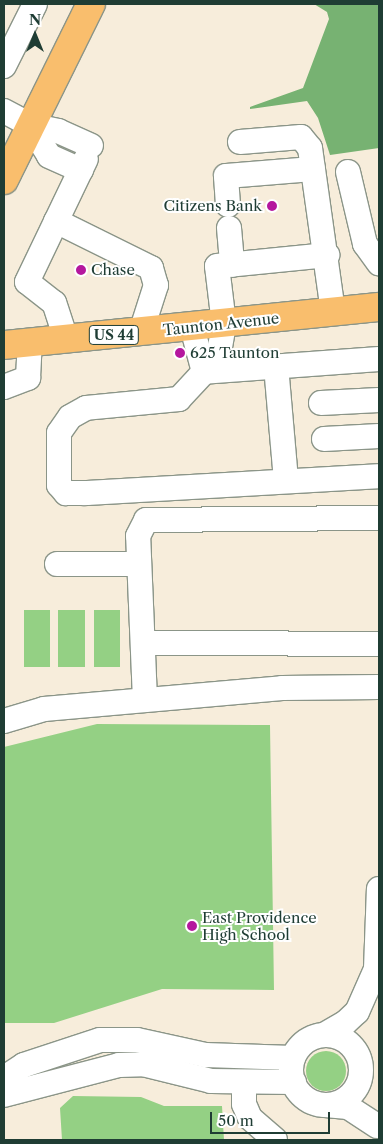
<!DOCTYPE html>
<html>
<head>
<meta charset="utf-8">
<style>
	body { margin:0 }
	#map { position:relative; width:383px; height:1144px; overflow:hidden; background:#f7eddb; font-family:"Libre Caslon Text",serif }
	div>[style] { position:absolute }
	.green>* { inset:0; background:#94d084; transform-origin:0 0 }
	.round { border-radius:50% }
	.forest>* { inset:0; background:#77b272 }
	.roads { filter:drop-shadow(1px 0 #8b9588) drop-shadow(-1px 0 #8b9588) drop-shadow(0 1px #8b9588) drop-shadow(0 -1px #8b9588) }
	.minor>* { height:24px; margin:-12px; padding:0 12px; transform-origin:12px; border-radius:12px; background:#fff }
	.minor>.ring { margin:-12px; padding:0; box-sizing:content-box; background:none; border:24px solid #fff; border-radius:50% }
	.major>* { height:28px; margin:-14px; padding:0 14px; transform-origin:14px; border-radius:14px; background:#f9be6d }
	.highway>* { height:28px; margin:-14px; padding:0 14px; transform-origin:14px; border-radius:14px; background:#f9be6d }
	.dots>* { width:14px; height:14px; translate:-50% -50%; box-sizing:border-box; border:2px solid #fff; border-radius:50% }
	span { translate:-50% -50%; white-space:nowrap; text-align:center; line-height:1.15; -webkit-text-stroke:4px #fff; paint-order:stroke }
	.shield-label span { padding:1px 4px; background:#fff; border:1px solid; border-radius:4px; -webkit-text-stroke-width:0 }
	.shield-label { font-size:14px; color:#1f3d34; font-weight:700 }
	.poi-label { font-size:15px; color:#1f3d34 }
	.right { translate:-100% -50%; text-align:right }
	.left { translate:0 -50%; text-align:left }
	.street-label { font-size:15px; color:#1f3d34 }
	.frame { position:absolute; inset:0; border:5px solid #1f3d34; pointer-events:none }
	.north { position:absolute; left:10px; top:10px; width:50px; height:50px; -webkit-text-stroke:4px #fff; paint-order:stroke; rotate:0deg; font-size:14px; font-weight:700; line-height:20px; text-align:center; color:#1f3d34 }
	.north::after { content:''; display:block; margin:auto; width:18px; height:22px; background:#1f3d34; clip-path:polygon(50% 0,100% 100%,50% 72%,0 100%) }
	.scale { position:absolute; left:210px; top:1112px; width:120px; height:22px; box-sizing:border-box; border:2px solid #1f3d34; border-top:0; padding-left:6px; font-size:15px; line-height:18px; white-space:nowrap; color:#1f3d34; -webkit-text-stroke:4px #fff; paint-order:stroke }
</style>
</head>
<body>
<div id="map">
	<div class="green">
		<div style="left:50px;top:610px;width:57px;height:26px;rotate:90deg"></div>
		<div style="left:85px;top:610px;width:57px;height:27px;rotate:90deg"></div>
		<div style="left:94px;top:610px;width:26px;height:57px"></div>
		<div style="clip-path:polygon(97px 724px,270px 725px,274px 990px,162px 989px,54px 1023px,4px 1023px,4px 747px)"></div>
		<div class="round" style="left:306px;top:1051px;width:40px;height:40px"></div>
		<div style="clip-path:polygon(73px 1096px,141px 1097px,164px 1106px,222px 1106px,224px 1140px,62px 1140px,60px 1108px)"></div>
	</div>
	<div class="forest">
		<div style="clip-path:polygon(314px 4px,379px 4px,379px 148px,330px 155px,318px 118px,307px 101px,250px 109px,250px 107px,303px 88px,329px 19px,327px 12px)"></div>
	</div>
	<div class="roads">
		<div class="minor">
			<div style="left:4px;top:66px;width:69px;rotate:-63.4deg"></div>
			<div style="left:4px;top:111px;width:30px;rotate:28deg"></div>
			<div style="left:30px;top:125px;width:29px;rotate:12deg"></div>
			<div style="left:58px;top:131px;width:36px;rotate:24deg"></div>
			<div style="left:30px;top:125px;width:36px;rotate:58deg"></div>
			<div style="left:49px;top:156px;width:35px;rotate:24deg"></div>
			<div style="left:240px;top:142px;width:61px;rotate:-4.7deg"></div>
			<div style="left:301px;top:137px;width:14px;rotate:51deg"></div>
			<div style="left:310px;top:148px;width:166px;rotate:82deg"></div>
			<div style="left:348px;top:172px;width:74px;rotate:76.7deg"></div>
			<div style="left:365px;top:244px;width:24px;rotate:54deg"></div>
			<div style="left:228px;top:205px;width:29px;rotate:-94deg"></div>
			<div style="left:226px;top:176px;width:87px;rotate:-4.6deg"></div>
			<div style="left:56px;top:221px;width:106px;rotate:26.3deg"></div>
			<div style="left:151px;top:268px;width:18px;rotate:74deg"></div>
			<div style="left:156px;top:285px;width:49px;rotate:107.7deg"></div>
			<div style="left:229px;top:228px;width:37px;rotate:85deg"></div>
			<div style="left:192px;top:327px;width:47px;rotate:75.1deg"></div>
			<div style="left:66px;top:339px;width:38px;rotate:-108deg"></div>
			<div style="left:54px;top:303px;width:34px;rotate:-142deg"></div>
			<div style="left:27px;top:282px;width:136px;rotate:-64.4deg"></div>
			<div style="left:379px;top:359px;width:175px;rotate:175.8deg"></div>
			<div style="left:204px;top:372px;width:37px;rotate:133deg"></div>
			<div style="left:179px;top:399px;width:93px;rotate:174.5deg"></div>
			<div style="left:86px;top:408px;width:18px;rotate:151deg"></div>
			<div style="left:70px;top:417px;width:19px;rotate:125deg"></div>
			<div style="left:59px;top:433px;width:52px;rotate:90deg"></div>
			<div style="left:59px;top:485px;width:11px;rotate:49deg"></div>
			<div style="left:66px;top:493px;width:20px"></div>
			<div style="left:86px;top:493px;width:293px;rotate:-3.3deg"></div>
			<div style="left:276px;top:366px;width:115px;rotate:85deg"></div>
			<div style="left:216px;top:370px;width:47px;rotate:-80.1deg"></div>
			<div style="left:224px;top:324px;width:58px;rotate:-96.9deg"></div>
			<div style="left:217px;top:266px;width:111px;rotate:-5.7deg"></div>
			<div style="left:4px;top:387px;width:26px;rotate:-21deg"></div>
			<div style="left:28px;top:378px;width:35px;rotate:-87deg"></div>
			<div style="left:321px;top:403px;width:58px;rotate:-3deg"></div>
			<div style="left:324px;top:439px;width:55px;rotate:-3.1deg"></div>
			<div style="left:57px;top:564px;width:82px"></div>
			<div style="left:144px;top:643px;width:235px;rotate:0.2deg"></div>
			<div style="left:145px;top:700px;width:164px;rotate:-92.4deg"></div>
			<div style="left:138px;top:536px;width:18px;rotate:-63deg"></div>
			<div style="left:146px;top:520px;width:233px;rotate:-0.5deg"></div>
			<div style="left:4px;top:721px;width:42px;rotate:-16.7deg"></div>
			<div style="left:44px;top:709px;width:239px;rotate:-5deg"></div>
			<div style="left:282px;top:688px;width:97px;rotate:-0.6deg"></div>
			<div style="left:324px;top:1035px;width:24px;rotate:-30deg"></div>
			<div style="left:345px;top:1023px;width:16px;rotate:-43deg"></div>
			<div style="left:357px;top:1012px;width:47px;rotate:-66.2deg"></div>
			<div style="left:376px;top:969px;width:80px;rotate:-87.9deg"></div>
			<div class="ring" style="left:291px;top:1035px;width:46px;height:46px"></div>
			<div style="left:4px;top:1078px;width:24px;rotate:-33deg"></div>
			<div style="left:24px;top:1065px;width:80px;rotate:-18.2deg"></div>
			<div style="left:100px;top:1040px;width:37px"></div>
			<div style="left:137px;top:1040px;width:70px;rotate:12.4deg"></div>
			<div style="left:205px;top:1055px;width:88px;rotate:2deg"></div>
			<div style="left:244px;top:1083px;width:21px;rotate:90deg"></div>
			<div style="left:244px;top:1104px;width:15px;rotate:67deg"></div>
			<div style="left:250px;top:1118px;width:33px;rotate:41deg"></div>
			<div style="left:4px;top:1095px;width:119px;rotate:-14.6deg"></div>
			<div style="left:119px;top:1065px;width:24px;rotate:-2deg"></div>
			<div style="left:143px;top:1064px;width:70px;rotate:14deg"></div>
			<div style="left:211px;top:1081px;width:83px;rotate:0.7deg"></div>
			<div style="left:325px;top:1105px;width:23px;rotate:5deg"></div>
			<div style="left:348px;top:1107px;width:35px;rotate:33deg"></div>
		</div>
		<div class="major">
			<div style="left:4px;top:180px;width:196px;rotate:-63.7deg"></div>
		</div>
		<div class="highway">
			<div style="left:4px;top:345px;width:377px;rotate:-5.8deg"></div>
		</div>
	</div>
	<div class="dots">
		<div style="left:272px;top:206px;background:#b5179e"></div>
		<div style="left:81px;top:270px;background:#b5179e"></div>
		<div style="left:180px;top:353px;background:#b5179e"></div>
		<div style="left:192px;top:926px;background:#b5179e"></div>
	</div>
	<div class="shield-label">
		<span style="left:114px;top:335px">US 44</span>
	</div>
	<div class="poi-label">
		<span class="right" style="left:262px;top:206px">Citizens Bank</span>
		<span class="left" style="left:91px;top:270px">Chase</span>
		<span class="left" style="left:190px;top:353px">625 Taunton</span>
		<span class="left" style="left:202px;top:926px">East Providence<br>High School</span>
	</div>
	<div class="street-label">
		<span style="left:221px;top:324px;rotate:-6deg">Taunton Avenue</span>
	</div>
	<div class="frame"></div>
	<div class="north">N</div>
	<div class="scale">50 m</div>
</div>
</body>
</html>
